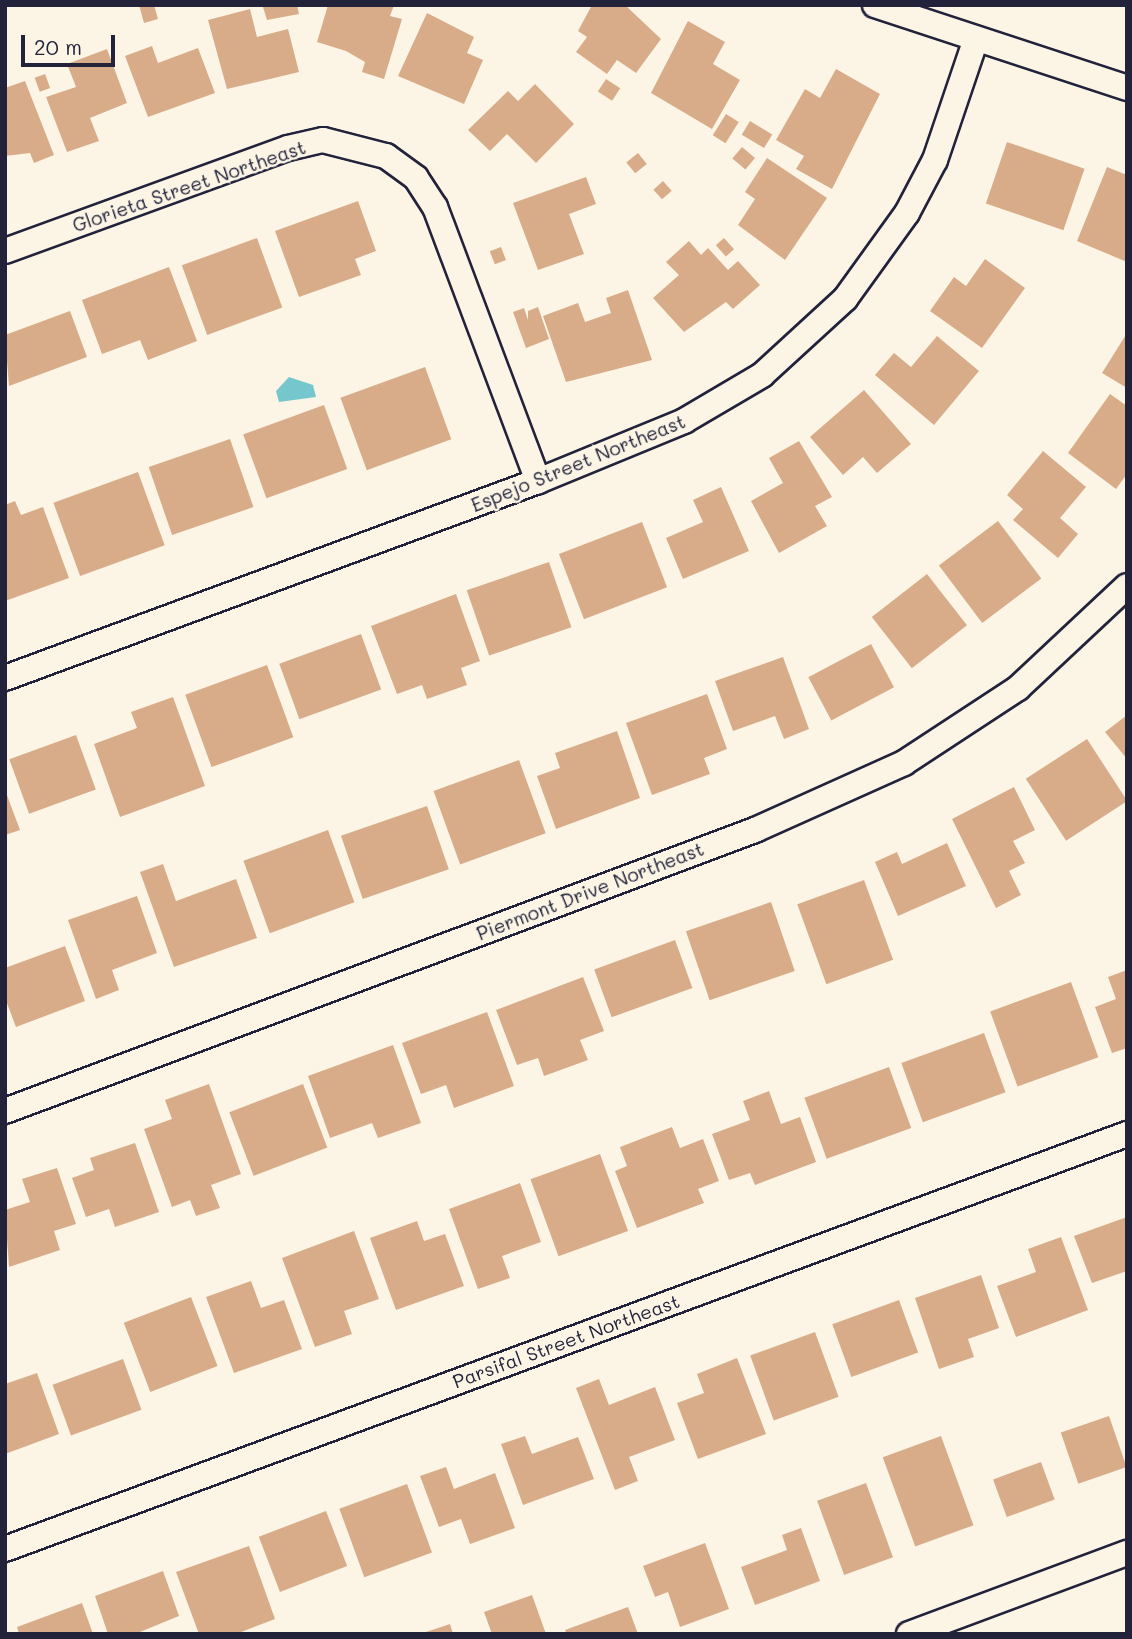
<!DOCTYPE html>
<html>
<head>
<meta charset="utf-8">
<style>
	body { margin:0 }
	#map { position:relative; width:1132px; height:1639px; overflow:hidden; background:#fcf5e5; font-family:Mali,sans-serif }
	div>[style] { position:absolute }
	.water>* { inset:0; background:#76c7cd }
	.building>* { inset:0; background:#d8ac89; transform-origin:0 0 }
	.roads { filter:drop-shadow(2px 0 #22223b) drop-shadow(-2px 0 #22223b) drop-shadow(0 2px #22223b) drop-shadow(0 -2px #22223b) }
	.minor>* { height:24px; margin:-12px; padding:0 12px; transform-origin:12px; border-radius:12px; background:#fcf5e5 }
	span { translate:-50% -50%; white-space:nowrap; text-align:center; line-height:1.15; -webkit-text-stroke:5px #fcf5e5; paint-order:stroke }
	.street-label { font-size:19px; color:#22223b }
	.frame { position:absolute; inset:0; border:7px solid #22223b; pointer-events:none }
	.scale { position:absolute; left:21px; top:35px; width:94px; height:32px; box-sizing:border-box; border:4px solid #22223b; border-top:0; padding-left:9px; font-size:21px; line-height:24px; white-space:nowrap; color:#22223b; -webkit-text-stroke:5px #fcf5e5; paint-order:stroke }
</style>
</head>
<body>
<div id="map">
	<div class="water">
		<div style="clip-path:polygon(289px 377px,313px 385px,316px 397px,279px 402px,276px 391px)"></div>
	</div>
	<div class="building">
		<div style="clip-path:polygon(139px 5px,154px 5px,158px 19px,144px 23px)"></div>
		<div style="clip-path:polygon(297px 5px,299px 14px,267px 20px,263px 7px)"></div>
		<div style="clip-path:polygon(328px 5px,394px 5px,390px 16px,402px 19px,384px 79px,362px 72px,365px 62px,346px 51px,317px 42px)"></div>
		<div style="clip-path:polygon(592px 5px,625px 5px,661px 39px,636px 73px,617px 60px,607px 74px,576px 52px,587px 37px,578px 31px)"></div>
		<div style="clip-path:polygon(250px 9px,257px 37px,288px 29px,299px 72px,227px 89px,208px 20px)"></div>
		<div style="clip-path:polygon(427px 13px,474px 37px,467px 53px,483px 60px,464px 104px,398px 76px)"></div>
		<div style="clip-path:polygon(688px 21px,725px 42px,713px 64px,740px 80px,712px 129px,651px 93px)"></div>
		<div style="clip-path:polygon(152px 46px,158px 63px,198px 48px,215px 93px,148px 117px,125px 56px)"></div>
		<div style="clip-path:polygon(107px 49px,127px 103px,90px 118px,99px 141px,67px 152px,46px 97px,76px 87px,67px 64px)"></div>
		<div style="clip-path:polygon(836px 69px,880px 94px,832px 189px,796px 169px,804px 156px,776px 140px,805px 89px,820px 98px)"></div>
		<div style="left:45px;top:74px;width:15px;height:11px;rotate:70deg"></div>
		<div style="left:606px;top:79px;width:17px;height:15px;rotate:33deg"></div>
		<div style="clip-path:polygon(25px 81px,54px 155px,34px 163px,30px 153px,5px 156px,5px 88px)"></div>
		<div style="clip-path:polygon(535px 84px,574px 124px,536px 163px,507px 134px,490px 151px,468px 130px,508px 91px,518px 101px)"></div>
		<div style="left:726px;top:114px;width:15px;height:25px;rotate:32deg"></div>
		<div style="left:750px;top:121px;width:26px;height:16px;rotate:31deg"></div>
		<div style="left:1007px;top:142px;width:82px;height:65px;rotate:19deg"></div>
		<div style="left:742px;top:147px;width:17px;height:15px;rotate:40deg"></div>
		<div style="left:638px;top:153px;width:14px;height:15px;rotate:51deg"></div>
		<div style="clip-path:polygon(767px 158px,827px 198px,785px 260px,738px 225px,755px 199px,745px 192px)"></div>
		<div style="clip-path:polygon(1107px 167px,1127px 175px,1127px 262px,1077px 241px)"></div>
		<div style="clip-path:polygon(586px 177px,596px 204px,569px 214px,584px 254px,538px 270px,513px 203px)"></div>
		<div style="left:663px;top:181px;width:13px;height:13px;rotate:48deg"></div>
		<div style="clip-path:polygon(358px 201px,376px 251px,355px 259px,361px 275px,299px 297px,275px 231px)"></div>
		<div style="left:257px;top:238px;width:74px;height:80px;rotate:70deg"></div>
		<div style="left:724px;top:238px;width:15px;height:11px;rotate:48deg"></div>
		<div style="clip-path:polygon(689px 241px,701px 255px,708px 248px,728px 270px,738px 261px,760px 285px,733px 309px,726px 302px,684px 332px,653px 298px,679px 275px,666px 262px)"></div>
		<div style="left:501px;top:247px;width:14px;height:12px;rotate:69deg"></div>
		<div style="clip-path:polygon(985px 259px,1025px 288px,982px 348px,930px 311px,954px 277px,966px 286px)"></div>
		<div style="clip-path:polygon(169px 267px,197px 341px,148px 360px,140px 340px,102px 354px,82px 300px)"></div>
		<div style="clip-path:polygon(628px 290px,652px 360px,566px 382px,543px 316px,578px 303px,585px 322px,611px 313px,606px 298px)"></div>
		<div style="clip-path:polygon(538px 307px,549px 339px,526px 348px,513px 312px,524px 308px,528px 320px,528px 311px)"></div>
		<div style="clip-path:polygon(70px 311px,87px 357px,9px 386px,5px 335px)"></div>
		<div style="clip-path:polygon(1127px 333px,1127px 388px,1102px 373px)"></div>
		<div style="clip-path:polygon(937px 336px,979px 371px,934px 425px,875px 375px,894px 353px,911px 367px)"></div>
		<div style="left:425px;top:367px;width:77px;height:90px;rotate:70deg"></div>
		<div style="clip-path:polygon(864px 390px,911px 444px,877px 473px,863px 457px,843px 475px,810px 437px)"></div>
		<div style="clip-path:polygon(1110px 394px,1127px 406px,1127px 474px,1116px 489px,1068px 453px)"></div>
		<div style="left:324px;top:405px;width:68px;height:86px;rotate:70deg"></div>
		<div style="left:230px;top:439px;width:72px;height:86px;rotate:71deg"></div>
		<div style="clip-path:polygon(799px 441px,832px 497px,815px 506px,827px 526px,779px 553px,751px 501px,783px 483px,769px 458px)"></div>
		<div style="clip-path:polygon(1043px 451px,1086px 487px,1060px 518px,1078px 534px,1058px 558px,1013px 520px,1023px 509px,1007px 495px)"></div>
		<div style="left:138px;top:472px;width:78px;height:90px;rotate:70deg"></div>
		<div style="clip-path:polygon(721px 487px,749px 551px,683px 579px,666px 538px,703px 522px,693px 500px)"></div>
		<div style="clip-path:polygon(15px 501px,21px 515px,43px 507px,69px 578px,5px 601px,5px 505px)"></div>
		<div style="left:998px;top:521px;width:72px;height:74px;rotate:53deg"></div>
		<div style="left:642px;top:522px;width:70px;height:89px;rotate:69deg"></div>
		<div style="left:549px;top:562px;width:69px;height:87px;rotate:71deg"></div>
		<div style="left:927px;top:574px;width:65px;height:70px;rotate:52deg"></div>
		<div style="clip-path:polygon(456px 594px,480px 661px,461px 668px,467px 685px,427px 699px,422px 685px,397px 694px,371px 626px)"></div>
		<div style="left:361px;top:634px;width:59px;height:87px;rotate:70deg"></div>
		<div style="left:871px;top:644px;width:49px;height:71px;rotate:62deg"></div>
		<div style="clip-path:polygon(783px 657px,809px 729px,784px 739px,775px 716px,733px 731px,715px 681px)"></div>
		<div style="left:267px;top:665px;width:77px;height:87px;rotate:70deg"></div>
		<div style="clip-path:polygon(707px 694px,727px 749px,704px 758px,710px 774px,652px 795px,626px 723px)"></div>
		<div style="clip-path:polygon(173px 697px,205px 786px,120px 817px,94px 744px,137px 728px,131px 712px)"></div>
		<div style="clip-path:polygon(1127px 715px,1127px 759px,1105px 732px)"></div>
		<div style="clip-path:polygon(617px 731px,640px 798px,556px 829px,537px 776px,560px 768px,555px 753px)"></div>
		<div style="left:76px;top:735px;width:58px;height:71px;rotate:70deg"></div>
		<div style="left:1087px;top:739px;width:74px;height:73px;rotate:57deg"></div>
		<div style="left:519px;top:760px;width:78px;height:91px;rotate:70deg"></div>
		<div style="clip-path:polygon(1014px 787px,1035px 830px,1013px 841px,1025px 863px,1009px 871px,1021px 895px,996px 908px,952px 819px)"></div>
		<div style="clip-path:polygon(5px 790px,20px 830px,5px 835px)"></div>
		<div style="left:427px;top:806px;width:67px;height:91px;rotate:71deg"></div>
		<div style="left:328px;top:830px;width:77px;height:90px;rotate:70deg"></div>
		<div style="clip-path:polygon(947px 843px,966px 886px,898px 916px,875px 862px,897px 852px,902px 864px)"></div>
		<div style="clip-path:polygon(163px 864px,176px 901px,236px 879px,257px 938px,174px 967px,140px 872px)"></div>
		<div style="left:864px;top:880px;width:85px;height:71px;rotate:70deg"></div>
		<div style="clip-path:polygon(137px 896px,157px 953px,112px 970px,119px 990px,96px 999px,68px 920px)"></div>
		<div style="left:771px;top:902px;width:73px;height:90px;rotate:71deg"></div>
		<div style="left:675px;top:940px;width:51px;height:86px;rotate:70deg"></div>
		<div style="clip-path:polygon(65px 946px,85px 1001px,16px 1027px,5px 998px,5px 968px)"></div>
		<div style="clip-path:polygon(1127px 970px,1127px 1048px,1112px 1053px,1095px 1007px,1116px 999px,1108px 977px)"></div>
		<div style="clip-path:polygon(583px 977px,604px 1031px,580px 1040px,588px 1060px,544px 1076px,538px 1058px,517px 1065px,496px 1010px)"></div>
		<div style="left:1071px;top:982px;width:80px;height:86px;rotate:70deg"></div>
		<div style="clip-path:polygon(487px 1012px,514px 1086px,454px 1108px,446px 1085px,421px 1094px,402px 1043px)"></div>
		<div style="left:984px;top:1033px;width:63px;height:88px;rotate:70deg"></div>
		<div style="clip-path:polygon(393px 1045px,421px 1123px,378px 1138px,372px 1123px,330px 1138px,308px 1076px)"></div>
		<div style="left:889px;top:1067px;width:65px;height:90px;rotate:70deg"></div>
		<div style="clip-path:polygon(209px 1084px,241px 1174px,211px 1185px,220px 1208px,196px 1216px,190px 1200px,172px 1207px,144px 1129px,172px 1119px,165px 1100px)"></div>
		<div style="left:303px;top:1084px;width:68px;height:79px;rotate:69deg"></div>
		<div style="clip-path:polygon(769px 1091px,781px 1124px,800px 1117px,816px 1162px,755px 1185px,750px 1173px,729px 1180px,712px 1134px,750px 1120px,743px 1101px)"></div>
		<div style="clip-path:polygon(672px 1127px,680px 1148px,703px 1139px,719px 1181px,698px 1189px,704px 1203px,637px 1228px,615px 1171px,627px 1166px,620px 1147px)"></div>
		<div style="clip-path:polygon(135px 1143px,159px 1212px,115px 1227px,109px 1209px,86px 1217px,72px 1178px,94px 1170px,90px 1158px)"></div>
		<div style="left:600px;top:1154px;width:82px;height:74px;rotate:70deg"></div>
		<div style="clip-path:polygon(57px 1168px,76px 1224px,54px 1231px,60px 1250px,9px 1267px,5px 1210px,30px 1202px,22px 1179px)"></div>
		<div style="clip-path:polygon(520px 1183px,541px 1242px,502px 1256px,510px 1278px,478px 1289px,449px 1209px)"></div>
		<div style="clip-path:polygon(1127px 1217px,1127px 1271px,1092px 1283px,1074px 1236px)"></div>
		<div style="clip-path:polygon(417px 1221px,424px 1241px,445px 1234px,464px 1286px,396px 1310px,370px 1238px)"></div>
		<div style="clip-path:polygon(354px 1231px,379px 1299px,344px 1311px,352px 1334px,315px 1347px,282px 1258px)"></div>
		<div style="clip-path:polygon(1061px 1237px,1088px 1310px,1016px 1337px,997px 1286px,1036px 1272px,1028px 1249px)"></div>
		<div style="clip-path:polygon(981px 1275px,999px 1328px,968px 1339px,974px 1357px,939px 1369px,915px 1298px)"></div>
		<div style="clip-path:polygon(251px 1281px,261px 1308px,284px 1300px,302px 1349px,234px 1373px,206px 1297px)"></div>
		<div style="left:191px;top:1297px;width:74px;height:72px;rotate:69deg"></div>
		<div style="left:899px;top:1300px;width:56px;height:71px;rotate:70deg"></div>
		<div style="left:815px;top:1332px;width:69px;height:69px;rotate:70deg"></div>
		<div style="clip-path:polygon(737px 1358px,766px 1434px,698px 1459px,677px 1403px,704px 1393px,697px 1374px)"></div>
		<div style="left:123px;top:1359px;width:54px;height:75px;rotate:70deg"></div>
		<div style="clip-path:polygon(37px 1373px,59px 1434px,5px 1454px,5px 1384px)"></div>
		<div style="clip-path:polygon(599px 1379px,609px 1405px,655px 1387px,675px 1440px,629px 1457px,638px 1481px,615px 1490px,576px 1388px)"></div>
		<div style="left:1109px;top:1416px;width:54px;height:51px;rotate:71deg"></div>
		<div style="clip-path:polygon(525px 1436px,532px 1454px,578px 1437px,594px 1479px,523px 1505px,501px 1444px)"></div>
		<div style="left:941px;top:1436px;width:95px;height:62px;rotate:70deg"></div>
		<div style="left:1041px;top:1462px;width:40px;height:51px;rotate:70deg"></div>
		<div style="clip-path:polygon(446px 1467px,454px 1489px,495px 1473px,515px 1528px,470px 1544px,461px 1519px,439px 1527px,420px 1476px)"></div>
		<div style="left:866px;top:1483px;width:79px;height:52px;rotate:70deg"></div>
		<div style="left:407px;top:1484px;width:73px;height:72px;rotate:70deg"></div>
		<div style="left:326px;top:1511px;width:59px;height:72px;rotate:69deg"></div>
		<div style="clip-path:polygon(801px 1528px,820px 1581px,755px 1605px,741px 1567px,787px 1550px,782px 1535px)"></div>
		<div style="clip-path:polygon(705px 1543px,729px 1609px,680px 1627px,668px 1592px,655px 1597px,643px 1566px)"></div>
		<div style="clip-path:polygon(249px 1546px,275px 1619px,236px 1634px,199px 1634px,176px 1572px)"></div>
		<div style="clip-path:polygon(163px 1571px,179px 1616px,135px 1634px,108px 1634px,95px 1596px)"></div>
		<div style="clip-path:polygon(532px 1595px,546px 1634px,492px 1634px,484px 1612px)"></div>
		<div style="clip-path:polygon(82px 1603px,93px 1634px,19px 1634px,17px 1627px)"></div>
		<div style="clip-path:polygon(628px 1607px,638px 1634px,567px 1634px,565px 1630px)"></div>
		<div style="clip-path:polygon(450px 1624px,453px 1634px,423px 1634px,423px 1633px)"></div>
	</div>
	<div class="roads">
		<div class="minor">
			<div style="left:875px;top:5px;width:265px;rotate:18.2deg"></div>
			<div style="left:5px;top:251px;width:301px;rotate:-20deg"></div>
			<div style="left:288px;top:148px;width:36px;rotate:-13deg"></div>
			<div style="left:323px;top:140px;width:65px;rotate:14.3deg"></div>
			<div style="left:386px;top:156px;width:37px;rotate:36deg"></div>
			<div style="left:416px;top:178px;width:35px;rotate:57deg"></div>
			<div style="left:435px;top:207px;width:293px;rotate:69.4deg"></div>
			<div style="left:5px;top:678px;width:568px;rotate:-20.28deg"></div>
			<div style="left:538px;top:481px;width:158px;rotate:-22.3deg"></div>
			<div style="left:684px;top:421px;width:91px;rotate:-30.5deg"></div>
			<div style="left:762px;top:375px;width:113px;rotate:-42.5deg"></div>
			<div style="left:845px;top:299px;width:106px;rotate:-54.2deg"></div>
			<div style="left:907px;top:213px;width:60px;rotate:-62.2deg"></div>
			<div style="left:935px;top:160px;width:128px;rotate:-71.3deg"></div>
			<div style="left:5px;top:1111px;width:801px;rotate:-20.54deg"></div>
			<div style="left:755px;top:830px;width:163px;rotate:-24.2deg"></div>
			<div style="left:904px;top:763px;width:136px;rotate:-33.3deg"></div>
			<div style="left:1018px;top:688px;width:149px;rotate:-43.1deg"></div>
			<div style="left:5px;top:1549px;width:1196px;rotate:-20.3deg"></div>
			<div style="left:909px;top:1634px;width:233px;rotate:-20.4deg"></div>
		</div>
	</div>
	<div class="street-label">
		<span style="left:189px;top:186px;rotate:-19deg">Glorieta Street Northeast</span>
		<span style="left:578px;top:463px;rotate:-22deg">Espejo Street Northeast</span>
		<span style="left:590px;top:891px;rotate:-21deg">Piermont Drive Northeast</span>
		<span style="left:566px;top:1341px;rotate:-20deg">Parsifal Street Northeast</span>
	</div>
	<div class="frame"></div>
	<div class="scale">20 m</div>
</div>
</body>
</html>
